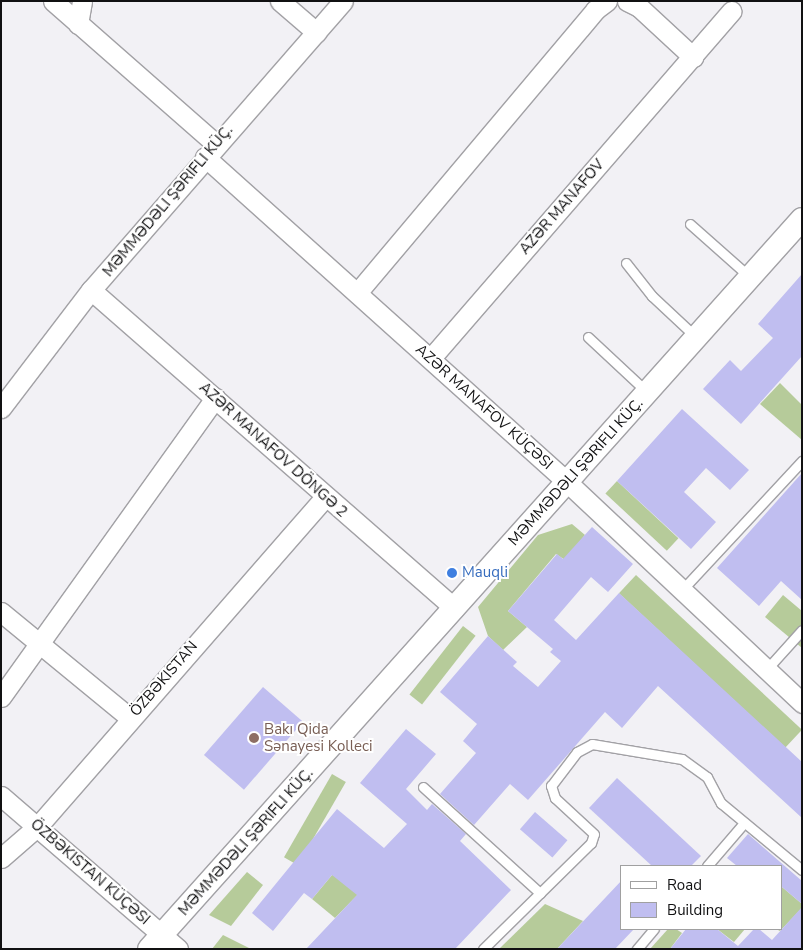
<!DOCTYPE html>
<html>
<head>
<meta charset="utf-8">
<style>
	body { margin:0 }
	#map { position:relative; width:803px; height:950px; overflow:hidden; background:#f2f1f5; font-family:"Nunito Sans",sans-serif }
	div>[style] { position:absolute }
	.forest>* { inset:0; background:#b6cb9a; transform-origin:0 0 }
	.building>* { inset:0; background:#c0bef0; transform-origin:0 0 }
	.roads { filter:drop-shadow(1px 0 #a2a1a5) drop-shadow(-1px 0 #a2a1a5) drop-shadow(0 1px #a2a1a5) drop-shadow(0 -1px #a2a1a5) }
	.service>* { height:9px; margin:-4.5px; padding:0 4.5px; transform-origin:4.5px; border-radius:4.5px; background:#fff }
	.minor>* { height:19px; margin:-9.5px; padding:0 9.5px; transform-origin:9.5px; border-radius:9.5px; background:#fff }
	.tertiary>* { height:22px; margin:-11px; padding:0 11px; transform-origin:11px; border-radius:11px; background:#fff }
	.dots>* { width:14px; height:14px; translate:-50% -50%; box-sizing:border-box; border:2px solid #fff; border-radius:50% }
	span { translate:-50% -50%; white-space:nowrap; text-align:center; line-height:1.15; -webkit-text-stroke:4px #fff; paint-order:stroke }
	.street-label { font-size:15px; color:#111112 }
	.shop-label { font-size:15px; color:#366cbe }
	.left { translate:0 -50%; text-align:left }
	.education-label { font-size:15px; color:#785e54 }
	.frame { position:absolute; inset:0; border:2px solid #111112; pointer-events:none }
	.legend { position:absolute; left:620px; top:865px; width:162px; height:65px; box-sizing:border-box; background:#fff; border:1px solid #a0a0a0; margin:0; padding:6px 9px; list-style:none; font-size:15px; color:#111112 }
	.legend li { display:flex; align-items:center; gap:10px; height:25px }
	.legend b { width:25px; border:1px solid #a0a0a0 }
</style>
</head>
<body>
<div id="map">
	<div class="forest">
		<div style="clip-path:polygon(780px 383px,802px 405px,802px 440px,760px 404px)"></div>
		<div style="left:617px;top:481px;width:84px;height:17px;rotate:43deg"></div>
		<div style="clip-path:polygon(572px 524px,585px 535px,565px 560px,556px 554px,508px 611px,527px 627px,503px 650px,488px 636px,478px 607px,538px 535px)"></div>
		<div style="left:636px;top:575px;width:227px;height:25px;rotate:43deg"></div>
		<div style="clip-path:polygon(783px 595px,802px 611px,802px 648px,765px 617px)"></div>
		<div style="left:463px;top:626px;width:16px;height:87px;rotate:38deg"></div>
		<div style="left:332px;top:774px;width:16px;height:96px;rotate:30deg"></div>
		<div style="clip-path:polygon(247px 872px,263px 885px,231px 926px,209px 915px)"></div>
		<div style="clip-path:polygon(332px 875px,372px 880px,335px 918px,312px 899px)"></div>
		<div style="clip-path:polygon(782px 887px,802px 904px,802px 908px,780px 931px,776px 929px,782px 929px)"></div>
		<div style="clip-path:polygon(545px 904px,583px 921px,557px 949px,499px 949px)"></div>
		<div style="clip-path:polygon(668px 929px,676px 929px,682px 933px,670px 949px,650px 949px)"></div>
		<div style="clip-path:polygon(717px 929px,745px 929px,734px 942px)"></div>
		<div style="clip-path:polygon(223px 935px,249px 948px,250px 949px,212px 949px)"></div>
	</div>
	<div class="building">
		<div style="clip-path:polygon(802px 274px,802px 356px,741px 424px,703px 389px,730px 360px,741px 371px,773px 338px,758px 324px)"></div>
		<div style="clip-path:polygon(682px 409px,749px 470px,730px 490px,706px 468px,684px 492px,716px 522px,691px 549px,617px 481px)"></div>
		<div style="clip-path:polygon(802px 473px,802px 600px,781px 581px,759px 606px,717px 568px)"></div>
		<div style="clip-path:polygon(592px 527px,633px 564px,608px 592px,591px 577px,554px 620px,576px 640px,619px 593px,802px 762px,802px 818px,658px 686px,622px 728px,605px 712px,528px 800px,510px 784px,474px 825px,440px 794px,476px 753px,463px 741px,477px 724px,440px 692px,488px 636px,517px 662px,513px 666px,538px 687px,561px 661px,550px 652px,553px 649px,508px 611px,557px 554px,563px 559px)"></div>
		<div style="left:263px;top:687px;width:53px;height:90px;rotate:41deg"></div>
		<div style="clip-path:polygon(406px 729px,436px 754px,406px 789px,427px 810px,432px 804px,466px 834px,460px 841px,511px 890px,455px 949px,306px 949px,357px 895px,332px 875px,312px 899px,304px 893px,273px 931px,252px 913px,337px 809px,384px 848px,407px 824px,360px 783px)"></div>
		<div style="clip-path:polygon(617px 778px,701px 856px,691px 866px,652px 866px,589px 808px)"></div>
		<div style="left:535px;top:812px;width:43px;height:23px;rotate:41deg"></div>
		<div style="clip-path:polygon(748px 834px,802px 881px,802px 904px,782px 887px,782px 866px,737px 866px,727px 858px)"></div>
		<div style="clip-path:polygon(622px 880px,622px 929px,634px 929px,615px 949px,557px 949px)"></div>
		<div style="clip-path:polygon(802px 907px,802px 949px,670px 949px,686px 929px,717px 929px,738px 946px,754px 929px,759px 929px,772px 940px)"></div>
	</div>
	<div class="roads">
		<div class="service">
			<div style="left:690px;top:224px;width:80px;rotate:41.5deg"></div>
			<div style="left:626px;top:263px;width:42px;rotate:51.8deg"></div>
			<div style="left:652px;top:296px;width:60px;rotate:43deg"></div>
			<div style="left:588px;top:337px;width:81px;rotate:43deg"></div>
			<div style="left:681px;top:591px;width:178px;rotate:-47.1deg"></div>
			<div style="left:766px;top:670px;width:54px;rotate:-48deg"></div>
			<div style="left:423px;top:787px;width:158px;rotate:42.2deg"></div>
			<div style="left:707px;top:866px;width:57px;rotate:-49.3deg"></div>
			<div style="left:483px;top:949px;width:151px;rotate:-44.5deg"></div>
			<div style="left:591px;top:843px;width:9px;rotate:-72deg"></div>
			<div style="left:594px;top:834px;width:53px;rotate:-137.3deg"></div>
			<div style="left:555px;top:798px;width:13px;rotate:-108deg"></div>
			<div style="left:551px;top:786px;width:43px;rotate:-52.6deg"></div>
			<div style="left:577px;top:752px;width:17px;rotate:-28deg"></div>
			<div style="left:592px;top:744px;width:91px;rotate:9.5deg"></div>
			<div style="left:682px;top:759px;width:31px;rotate:36deg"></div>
			<div style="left:707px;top:777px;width:30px;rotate:62deg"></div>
			<div style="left:721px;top:803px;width:105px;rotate:39.6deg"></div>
			<div style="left:637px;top:949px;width:26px;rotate:-50deg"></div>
		</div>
		<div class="minor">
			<div style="left:53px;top:1px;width:217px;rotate:41.3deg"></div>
			<div style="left:280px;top:1px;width:48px;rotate:40.7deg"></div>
			<div style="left:627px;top:1px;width:13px;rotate:27deg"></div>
			<div style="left:639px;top:7px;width:74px;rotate:42.8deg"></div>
			<div style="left:78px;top:24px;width:23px;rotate:-80deg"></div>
			<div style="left:205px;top:157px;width:486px;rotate:41.9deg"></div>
			<div style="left:567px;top:482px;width:323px;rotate:43.2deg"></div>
			<div style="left:91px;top:290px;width:483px;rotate:41.2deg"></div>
			<div style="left:357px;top:293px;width:370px;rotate:-49.9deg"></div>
			<div style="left:595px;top:10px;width:15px;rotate:-37deg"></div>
			<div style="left:431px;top:358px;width:459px;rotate:-49.1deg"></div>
			<div style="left:1px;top:408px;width:148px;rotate:-52.7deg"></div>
			<div style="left:91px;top:290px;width:383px;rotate:-48.9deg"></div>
			<div style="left:1px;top:612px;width:167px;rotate:39.4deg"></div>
			<div style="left:1px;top:697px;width:368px;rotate:-54.4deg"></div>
			<div style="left:1px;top:796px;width:234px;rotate:40.8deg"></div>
			<div style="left:1px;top:858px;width:49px;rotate:-40.9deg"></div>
			<div style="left:38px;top:826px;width:437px;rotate:-48.9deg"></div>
		</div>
		<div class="tertiary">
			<div style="left:149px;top:949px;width:979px;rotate:-48.19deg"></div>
		</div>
	</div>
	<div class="dots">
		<div style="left:452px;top:573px;background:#3f7fe0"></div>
		<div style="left:254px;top:738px;background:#8d6e63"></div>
	</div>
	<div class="street-label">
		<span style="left:168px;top:201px;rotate:-50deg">MƏMMƏDƏLI ŞƏRIFLI KÜÇ.</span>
		<span style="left:562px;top:207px;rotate:-49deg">AZƏR MANAFOV</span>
		<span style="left:484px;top:407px;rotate:42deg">AZƏR MANAFOV KÜÇƏSI</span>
		<span style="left:273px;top:450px;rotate:42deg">AZƏR MANAFOV DÖNGƏ 2</span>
		<span style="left:576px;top:472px;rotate:-48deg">MƏMMƏDƏLI ŞƏRIFLI KÜÇ.</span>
		<span style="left:164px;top:679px;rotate:-49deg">ÖZBƏKISTAN</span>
		<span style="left:246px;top:842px;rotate:-48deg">MƏMMƏDƏLI ŞƏRIFLI KÜÇ.</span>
		<span style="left:90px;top:872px;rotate:41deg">ÖZBƏKISTAN KÜÇƏSI</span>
	</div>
	<div class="shop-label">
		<span class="left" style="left:462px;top:573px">Mauqli</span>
	</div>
	<div class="education-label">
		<span class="left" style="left:264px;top:738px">Bakı Qida<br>Sənayesi Kolleci</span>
	</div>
	<div class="frame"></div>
	<ul class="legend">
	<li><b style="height:6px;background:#fff"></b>Road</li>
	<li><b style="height:14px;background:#c0bef0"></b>Building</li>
	</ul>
</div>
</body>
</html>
